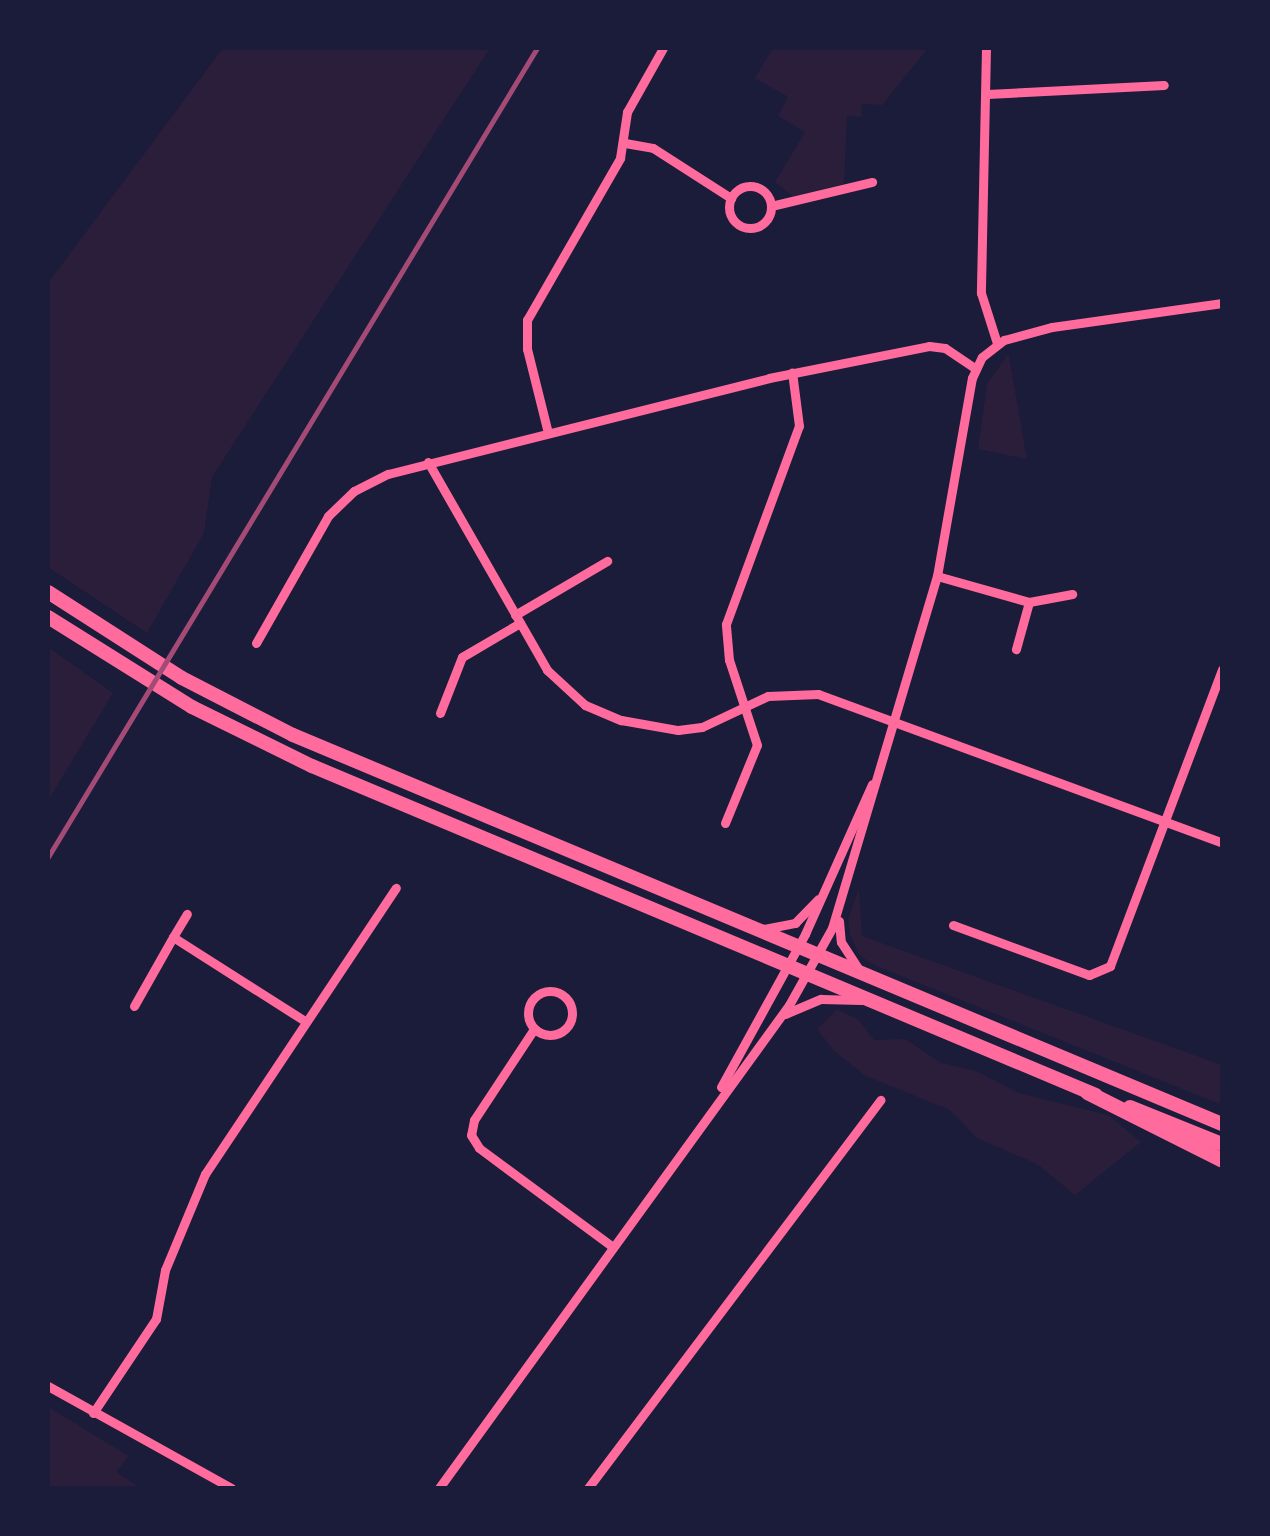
<!DOCTYPE html>
<html>
<head>
<meta charset="utf-8">
<style>
	body { margin:0 }
	#map { position:relative; width:1270px; height:1536px; overflow:hidden; background:#1b1b3a; font-family:"Sofia Sans Condensed",sans-serif }
	div>[style] { position:absolute }
	.green>* { inset:0; background:#2a1e3b }
	.minor>* { height:9px; margin:-4.5px; padding:0 4.5px; transform-origin:4.5px; border-radius:4.5px; background:#ff6b9d }
	.minor>.ring { margin:-4.5px; padding:0; box-sizing:content-box; background:none; border:9px solid #ff6b9d; border-radius:50% }
	.primary>* { height:14px; margin:-7px; padding:0 7px; transform-origin:7px; border-radius:7px; background:#ff6b9d }
	.trunk>* { height:15px; margin:-7.5px; padding:0 7.5px; transform-origin:7.5px; border-radius:7.5px; background:#ff6b9d }
	.rail>* { height:5px; margin:-2.5px; padding:0 2.5px; transform-origin:2.5px; border-radius:2.5px; background:#a44b75 }
	span { translate:-50% -50%; white-space:nowrap; text-align:center; line-height:1.15; -webkit-text-stroke:10px #1b1b3a; paint-order:stroke }
	.frame { position:absolute; inset:0; border:50px solid #1b1b3a; pointer-events:none }
</style>
</head>
<body>
<div id="map">
	<div class="green">
		<div style="clip-path:polygon(223px 48px,490px 48px,212px 477px,204px 533px,147px 633px,48px 567px,48px 283px)"></div>
		<div style="clip-path:polygon(773px 48px,892px 50px,928px 48px,882px 105px,862px 104px,861px 117px,847px 116px,844px 184px,793px 196px,775px 182px,805px 132px,778px 116px,788px 97px,755px 78px)"></div>
		<div style="clip-path:polygon(1008px 354px,1009px 357px,1027px 459px,978px 449px,987px 384px)"></div>
		<div style="clip-path:polygon(48px 647px,113px 693px,48px 801px)"></div>
		<div style="clip-path:polygon(859px 889px,862px 936px,1222px 1065px,1222px 1105px,874px 965px,859px 955px,850px 934px,848px 919px)"></div>
		<div style="clip-path:polygon(837px 1009px,859px 1020px,874px 1040px,905px 1039px,941px 1063px,976px 1071px,1019px 1093px,1108px 1115px,1141px 1142px,1075px 1195px,1037px 1164px,977px 1138px,950px 1110px,866px 1076px,835px 1052px,817px 1029px)"></div>
		<div style="clip-path:polygon(48px 1407px,129px 1456px,116px 1472px,141px 1488px,48px 1488px)"></div>
	</div>
	<div class="minor">
		<div style="left:986px;top:48px;width:245px;rotate:91.2deg"></div>
		<div style="left:981px;top:293px;width:52px;rotate:72.3deg"></div>
		<div style="left:987px;top:94px;width:177px;rotate:-2.9deg"></div>
		<div style="left:625px;top:143px;width:28px;rotate:10deg"></div>
		<div style="left:653px;top:148px;width:93px;rotate:32.7deg"></div>
		<div class="ring" style="left:729px;top:186px;width:33px;height:33px"></div>
		<div style="left:771px;top:206px;width:104px;rotate:-13.4deg"></div>
		<div style="left:548px;top:433px;width:87px;rotate:-104deg"></div>
		<div style="left:527px;top:349px;width:29px;rotate:-90deg"></div>
		<div style="left:527px;top:320px;width:187px;rotate:-60.1deg"></div>
		<div style="left:620px;top:158px;width:47px;rotate:-81.3deg"></div>
		<div style="left:627px;top:112px;width:73px;rotate:-60.6deg"></div>
		<div style="left:428px;top:462px;width:240px;rotate:60.2deg"></div>
		<div style="left:547px;top:670px;width:52px;rotate:42.6deg"></div>
		<div style="left:585px;top:705px;width:39px;rotate:23deg"></div>
		<div style="left:621px;top:720px;width:58px;rotate:10deg"></div>
		<div style="left:678px;top:730px;width:24px;rotate:-7deg"></div>
		<div style="left:702px;top:727px;width:73px;rotate:-25.2deg"></div>
		<div style="left:768px;top:696px;width:50px;rotate:-2.3deg"></div>
		<div style="left:818px;top:694px;width:431px;rotate:20.2deg"></div>
		<div style="left:937px;top:576px;width:96px;rotate:15.8deg"></div>
		<div style="left:1029px;top:602px;width:49px;rotate:105.5deg"></div>
		<div style="left:1029px;top:602px;width:44px;rotate:-10.5deg"></div>
		<div style="left:515px;top:615px;width:107px;rotate:-30.4deg"></div>
		<div style="left:256px;top:643px;width:146px;rotate:-60.4deg"></div>
		<div style="left:328px;top:516px;width:36px;rotate:-44deg"></div>
		<div style="left:354px;top:491px;width:38px;rotate:-27deg"></div>
		<div style="left:388px;top:474px;width:393px;rotate:-14.1deg"></div>
		<div style="left:769px;top:378px;width:163px;rotate:-11.3deg"></div>
		<div style="left:929px;top:346px;width:16px;rotate:7deg"></div>
		<div style="left:945px;top:348px;width:36px;rotate:34deg"></div>
		<div style="left:440px;top:713px;width:60px;rotate:-68.6deg"></div>
		<div style="left:462px;top:657px;width:67px;rotate:-30.4deg"></div>
		<div style="left:725px;top:823px;width:84px;rotate:-67.7deg"></div>
		<div style="left:757px;top:745px;width:89px;rotate:-108.2deg"></div>
		<div style="left:729px;top:660px;width:36px;rotate:-95deg"></div>
		<div style="left:726px;top:624px;width:211px;rotate:-69.8deg"></div>
		<div style="left:799px;top:426px;width:54px;rotate:-97.4deg"></div>
		<div style="left:839px;top:921px;width:21px;rotate:85deg"></div>
		<div style="left:841px;top:942px;width:33px;rotate:57deg"></div>
		<div style="left:953px;top:925px;width:145px;rotate:20.2deg"></div>
		<div style="left:1089px;top:975px;width:23px;rotate:-23deg"></div>
		<div style="left:1110px;top:966px;width:317px;rotate:-69.3deg"></div>
		<div style="left:764px;top:929px;width:32px;rotate:-11deg"></div>
		<div style="left:795px;top:923px;width:33px;rotate:-46deg"></div>
		<div style="left:173px;top:937px;width:27px;rotate:-59deg"></div>
		<div class="ring" style="left:528px;top:991px;width:35px;height:35px"></div>
		<div style="left:134px;top:1006px;width:79px;rotate:-60.5deg"></div>
		<div style="left:173px;top:937px;width:156px;rotate:32.5deg"></div>
		<div style="left:785px;top:1014px;width:39px;rotate:-23deg"></div>
		<div style="left:821px;top:999px;width:40px;rotate:1.4deg"></div>
		<div style="left:534px;top:1029px;width:109px;rotate:123.4deg"></div>
		<div style="left:474px;top:1120px;width:15px;rotate:101deg"></div>
		<div style="left:471px;top:1135px;width:15px;rotate:58deg"></div>
		<div style="left:479px;top:1148px;width:163px;rotate:36.5deg"></div>
		<div style="left:721px;top:1087px;width:175px;rotate:-61.2deg"></div>
		<div style="left:805px;top:934px;width:164px;rotate:-65.9deg"></div>
		<div style="left:48px;top:1386px;width:210px;rotate:29.1deg"></div>
		<div style="left:93px;top:1413px;width:113px;rotate:-56.2deg"></div>
		<div style="left:156px;top:1319px;width:50px;rotate:-79.6deg"></div>
		<div style="left:165px;top:1270px;width:104px;rotate:-67.4deg"></div>
		<div style="left:205px;top:1174px;width:344px;rotate:-56.3deg"></div>
		<div style="left:439px;top:1488px;width:596px;rotate:-54.07deg"></div>
		<div style="left:789px;top:1005px;width:88px;rotate:-60.8deg"></div>
		<div style="left:832px;top:928px;width:367px;rotate:-73.4deg"></div>
		<div style="left:937px;top:576px;width:201px;rotate:-80deg"></div>
		<div style="left:972px;top:378px;width:23px;rotate:-65deg"></div>
		<div style="left:982px;top:357px;width:28px;rotate:-38deg"></div>
		<div style="left:1004px;top:340px;width:50px;rotate:-15.2deg"></div>
		<div style="left:1052px;top:327px;width:172px;rotate:-8deg"></div>
		<div style="left:588px;top:1488px;width:486px;rotate:-53deg"></div>
	</div>
	<div class="primary">
		<div style="left:48px;top:592px;width:159px;rotate:32.7deg"></div>
		<div style="left:182px;top:678px;width:125px;rotate:27.2deg"></div>
		<div style="left:293px;top:735px;width:1007px;rotate:22.72deg"></div>
		<div style="left:48px;top:617px;width:170px;rotate:32deg"></div>
		<div style="left:192px;top:707px;width:134px;rotate:26.2deg"></div>
		<div style="left:312px;top:766px;width:850px;rotate:22.77deg"></div>
		<div style="left:1130px;top:1107px;width:99px;rotate:21.9deg"></div>
	</div>
	<div class="trunk">
		<div style="left:1087px;top:1092px;width:151px;rotate:26.7deg"></div>
	</div>
	<div class="rail">
		<div style="left:48px;top:857px;width:945px;rotate:-58.85deg"></div>
	</div>
	<div class="frame"></div>
</div>
</body>
</html>
